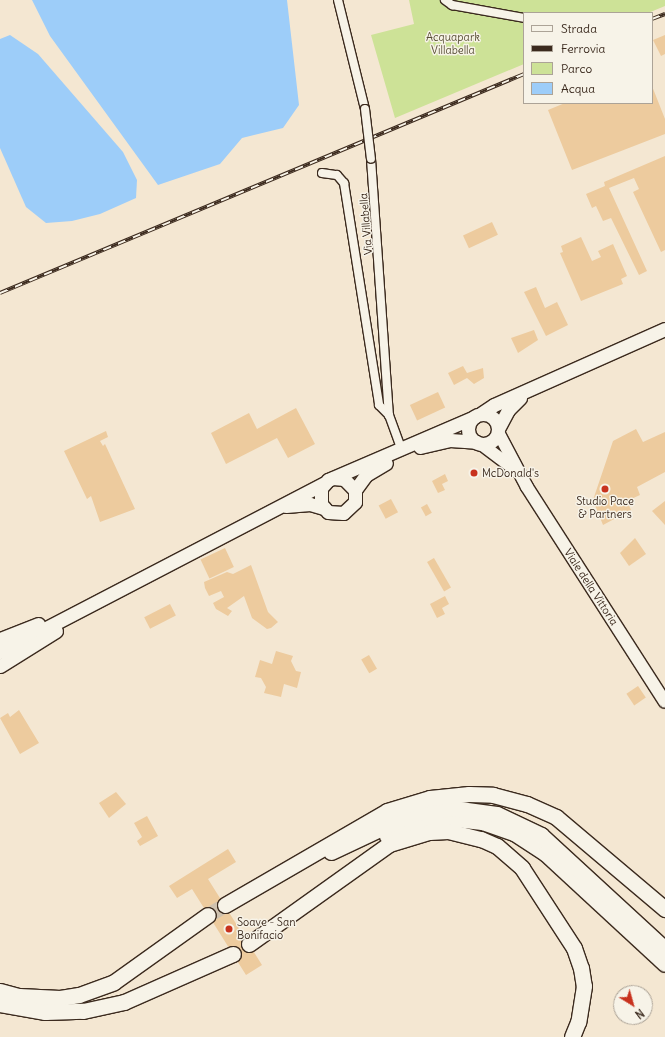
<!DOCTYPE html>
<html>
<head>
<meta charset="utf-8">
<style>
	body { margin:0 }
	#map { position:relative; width:665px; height:1037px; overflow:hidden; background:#f4e7d2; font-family:Delius,sans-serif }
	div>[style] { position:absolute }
	.green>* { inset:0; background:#cde297 }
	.water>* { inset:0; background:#9dcdf9 }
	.building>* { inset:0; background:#edcb9e; transform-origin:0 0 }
	.highway-tunnel>* { height:15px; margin-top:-7.5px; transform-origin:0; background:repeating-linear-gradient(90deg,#cfc1ae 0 15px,transparent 0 23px) }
	.roads { filter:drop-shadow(1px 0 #3b2a1e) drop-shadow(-1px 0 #3b2a1e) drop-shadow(0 1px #3b2a1e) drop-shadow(0 -1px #3b2a1e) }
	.street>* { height:8px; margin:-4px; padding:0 4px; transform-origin:4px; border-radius:4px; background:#f7f3e8 }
	.secondary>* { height:12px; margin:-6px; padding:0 6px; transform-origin:6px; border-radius:6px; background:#f7f3e8 }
	.primary>* { height:13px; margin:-6.5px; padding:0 6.5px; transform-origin:6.5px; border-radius:6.5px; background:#f7f3e8 }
	.primary>.ring { margin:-6.5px; padding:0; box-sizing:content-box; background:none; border:13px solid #f7f3e8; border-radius:50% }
	.highway>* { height:15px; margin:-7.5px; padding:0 7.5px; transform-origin:7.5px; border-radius:7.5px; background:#f7f3e8 }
	.rail>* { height:4px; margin-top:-2px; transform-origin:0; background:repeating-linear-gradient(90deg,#f7f3e8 0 8px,#3b2a1e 0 16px); box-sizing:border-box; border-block:1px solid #3b2a1e }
	.bridges { filter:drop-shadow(1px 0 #3b2a1e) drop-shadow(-1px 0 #3b2a1e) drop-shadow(0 1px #3b2a1e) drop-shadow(0 -1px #3b2a1e) }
	.street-bridge>* { height:8px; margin:-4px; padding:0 4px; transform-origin:4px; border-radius:4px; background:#f7f3e8 }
	.dots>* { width:11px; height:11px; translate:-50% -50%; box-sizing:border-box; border:2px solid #f7f3e8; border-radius:50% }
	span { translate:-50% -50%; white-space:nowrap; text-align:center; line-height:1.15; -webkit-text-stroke:3px #f7f3e8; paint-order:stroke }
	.park-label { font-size:11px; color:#584f36 }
	.street-label { font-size:11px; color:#3b2a1e }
	.poi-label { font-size:11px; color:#3b2a1e }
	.left { translate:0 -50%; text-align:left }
	.legend { position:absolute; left:523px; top:12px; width:130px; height:92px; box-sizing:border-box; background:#f7f3e8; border:1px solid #aca397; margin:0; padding:5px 7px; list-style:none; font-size:12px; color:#3b2a1e }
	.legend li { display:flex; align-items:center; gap:8px; height:20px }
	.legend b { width:20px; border:1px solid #aca397 }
	.north { position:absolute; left:613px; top:985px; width:40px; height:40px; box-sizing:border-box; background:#f7f3e8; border:1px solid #aca397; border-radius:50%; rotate:143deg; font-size:11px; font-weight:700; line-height:16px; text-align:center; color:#3b2a1e }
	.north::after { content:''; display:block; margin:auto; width:14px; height:18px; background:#c8321e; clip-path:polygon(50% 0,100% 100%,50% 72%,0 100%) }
</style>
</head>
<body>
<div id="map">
	<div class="green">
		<div style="clip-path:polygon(409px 0,665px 0,665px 6px,648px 13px,524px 13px,524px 64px,395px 118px,371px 35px,414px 24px)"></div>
	</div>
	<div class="water">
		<div style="clip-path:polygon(32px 0,287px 0,299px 105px,283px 128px,242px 138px,220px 164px,158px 185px,50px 36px)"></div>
		<div style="clip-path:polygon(10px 35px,38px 54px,123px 152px,137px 180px,136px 198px,100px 214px,72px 221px,46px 223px,26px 207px,0 148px,0 39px)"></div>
	</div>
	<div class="building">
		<div style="clip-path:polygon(665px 35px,665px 54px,661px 56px,653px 40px)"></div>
		<div style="clip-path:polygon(652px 86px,665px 119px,665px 134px,572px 170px,548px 110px,565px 103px,652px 103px)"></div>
		<div style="clip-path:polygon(665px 156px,665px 250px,661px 252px,633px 192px,639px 189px,634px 178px,609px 188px,647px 271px,639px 275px,611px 218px,603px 221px,596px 206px,592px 208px,586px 194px,605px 186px,604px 182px)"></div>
		<div style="left:492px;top:222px;width:14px;height:32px;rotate:65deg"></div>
		<div style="clip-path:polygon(581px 237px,592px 261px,601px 257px,598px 251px,613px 244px,627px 276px,621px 279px,623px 284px,581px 301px,560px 253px,563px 252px,561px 246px)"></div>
		<div style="clip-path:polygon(536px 287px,545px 308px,557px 302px,568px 325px,546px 336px,524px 292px)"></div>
		<div style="clip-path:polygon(534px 330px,538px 340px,518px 353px,511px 338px)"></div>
		<div style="clip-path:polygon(463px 366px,467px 373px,483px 368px,484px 378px,474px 384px,467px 378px,454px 385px,448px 373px)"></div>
		<div style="left:438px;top:392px;width:17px;height:31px;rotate:65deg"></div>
		<div style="clip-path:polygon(296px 408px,315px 444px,288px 458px,277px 438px,226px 464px,211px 433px,249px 413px,257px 429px)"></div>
		<div style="clip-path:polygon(636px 429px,643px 442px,665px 432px,665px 472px,637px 487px,640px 495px,627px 501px,631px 510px,603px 525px,593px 500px,613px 441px)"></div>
		<div style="clip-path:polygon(106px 431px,108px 437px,100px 441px,103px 446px,105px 444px,135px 509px,100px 522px,91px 496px,87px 499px,64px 451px)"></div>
		<div style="clip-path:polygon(445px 474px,448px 481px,442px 484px,445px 490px,438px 493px,432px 481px)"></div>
		<div style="left:391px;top:499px;width:15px;height:14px;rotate:62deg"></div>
		<div style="clip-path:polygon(665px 501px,665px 525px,652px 511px)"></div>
		<div style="left:427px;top:504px;width:10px;height:7px;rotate:61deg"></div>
		<div style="clip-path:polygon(635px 538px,646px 554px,629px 566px,620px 553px)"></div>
		<div style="left:225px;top:548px;width:21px;height:27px;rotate:65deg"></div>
		<div style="left:434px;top:558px;width:34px;height:8px;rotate:60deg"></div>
		<div style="clip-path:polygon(251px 565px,268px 612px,278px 622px,271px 628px,267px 629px,252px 618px,244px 596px,227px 608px,232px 611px,228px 616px,216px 609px,213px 603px,224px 597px,221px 591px,209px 596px,205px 588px,204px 582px,227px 572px,233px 574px)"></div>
		<div style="clip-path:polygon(445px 596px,449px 604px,442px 608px,445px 614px,437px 618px,430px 604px)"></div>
		<div style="left:170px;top:604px;width:13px;height:29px;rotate:63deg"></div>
		<div style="clip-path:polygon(276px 651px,293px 656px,291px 661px,296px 671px,301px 672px,297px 688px,284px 684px,281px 697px,264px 693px,266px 687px,261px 678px,255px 677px,260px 660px,272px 664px)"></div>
		<div style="left:369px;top:655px;width:16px;height:9px;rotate:60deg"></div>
		<div style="left:638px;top:686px;width:14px;height:14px;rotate:56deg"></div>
		<div style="clip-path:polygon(19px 710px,39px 743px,20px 754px,0 718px,8px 713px,10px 717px)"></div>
		<div style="clip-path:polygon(116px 792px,126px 804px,109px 818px,99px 803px)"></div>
		<div style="clip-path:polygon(147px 816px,158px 836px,140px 846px,137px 841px,142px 837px,134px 823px)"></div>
		<div style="clip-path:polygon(228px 849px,236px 862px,208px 879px,262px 965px,246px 975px,192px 889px,177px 898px,169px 886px)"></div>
	</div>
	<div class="highway-tunnel">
		<div style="left:208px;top:915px;width:20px;rotate:-30deg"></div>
	</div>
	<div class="roads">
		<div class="street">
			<div style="left:338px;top:0;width:112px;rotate:76.1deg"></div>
			<div style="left:445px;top:0;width:9px;rotate:36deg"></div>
			<div style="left:452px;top:5px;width:73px;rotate:10.2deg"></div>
			<div style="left:371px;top:159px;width:257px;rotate:86deg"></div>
			<div style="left:389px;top:415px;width:35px;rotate:70deg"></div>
			<div style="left:322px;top:173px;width:15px;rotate:8deg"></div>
			<div style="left:337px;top:175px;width:11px;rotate:49deg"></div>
			<div style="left:344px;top:183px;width:225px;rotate:81deg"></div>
			<div style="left:379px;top:405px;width:14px;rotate:45deg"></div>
		</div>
		<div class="secondary">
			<div style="left:498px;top:432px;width:62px;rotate:62.2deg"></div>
			<div style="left:527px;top:487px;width:255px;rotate:57.3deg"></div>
			<div style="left:481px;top:444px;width:39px;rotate:37deg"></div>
		</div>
		<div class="primary">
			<div style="left:482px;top:413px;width:14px;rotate:-34deg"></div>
			<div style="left:494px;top:405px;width:187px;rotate:-24deg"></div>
			<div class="ring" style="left:468px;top:414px;width:17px;height:17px"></div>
			<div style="left:499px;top:427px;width:19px;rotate:-62deg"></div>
			<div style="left:508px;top:410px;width:17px;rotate:-45deg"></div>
			<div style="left:420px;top:447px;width:31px;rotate:-13deg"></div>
			<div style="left:450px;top:440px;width:26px;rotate:4deg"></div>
			<div style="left:333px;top:478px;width:11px;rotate:5deg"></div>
			<div style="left:344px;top:479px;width:16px;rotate:45deg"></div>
			<div style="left:355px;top:490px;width:12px;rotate:90deg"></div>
			<div style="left:355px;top:502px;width:16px;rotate:137deg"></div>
			<div style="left:343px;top:513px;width:15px;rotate:-176deg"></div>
			<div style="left:328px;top:512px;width:11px;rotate:-131deg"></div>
			<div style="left:321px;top:504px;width:16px;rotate:-90deg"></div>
			<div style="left:321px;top:488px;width:11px;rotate:-49deg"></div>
			<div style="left:328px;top:480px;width:159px;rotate:-23.3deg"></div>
			<div style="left:355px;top:490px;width:19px;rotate:-54deg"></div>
			<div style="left:366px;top:475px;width:23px;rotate:-31deg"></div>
			<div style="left:286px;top:506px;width:24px;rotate:-5deg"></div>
			<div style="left:310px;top:504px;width:15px;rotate:16deg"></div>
			<div style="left:0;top:639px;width:41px;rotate:-21.5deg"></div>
			<div style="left:0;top:652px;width:365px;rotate:-27.5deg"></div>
			<div style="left:0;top:666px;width:66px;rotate:-32deg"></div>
		</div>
		<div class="highway">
			<div style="left:387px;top:836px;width:25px;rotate:-23deg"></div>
			<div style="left:410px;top:826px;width:47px;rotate:-8.7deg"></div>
			<div style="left:456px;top:819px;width:26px;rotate:7deg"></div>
			<div style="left:482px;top:822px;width:34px;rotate:19deg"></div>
			<div style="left:514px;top:833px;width:37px;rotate:33deg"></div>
			<div style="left:545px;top:853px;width:163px;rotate:42.8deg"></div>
			<div style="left:331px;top:852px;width:92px;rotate:-25.2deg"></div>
			<div style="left:414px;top:813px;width:38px;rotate:-7deg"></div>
			<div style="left:452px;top:808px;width:45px;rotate:7.6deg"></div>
			<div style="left:497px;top:814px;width:49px;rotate:25.5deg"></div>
			<div style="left:541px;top:835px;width:168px;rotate:42.6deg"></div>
			<div style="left:225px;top:905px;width:187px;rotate:-30.1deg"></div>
			<div style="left:387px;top:811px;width:45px;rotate:-16.8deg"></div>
			<div style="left:430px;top:798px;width:39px;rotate:-6deg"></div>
			<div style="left:469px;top:794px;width:24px;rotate:2deg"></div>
			<div style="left:493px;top:795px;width:35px;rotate:15deg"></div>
			<div style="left:527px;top:804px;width:32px;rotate:24deg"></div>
			<div style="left:556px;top:817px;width:143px;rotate:40.2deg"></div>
			<div style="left:249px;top:944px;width:172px;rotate:-35.5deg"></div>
			<div style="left:389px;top:844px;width:42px;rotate:-16.7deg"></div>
			<div style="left:429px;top:832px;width:19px;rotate:-3deg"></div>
			<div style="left:448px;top:831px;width:34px;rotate:14deg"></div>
			<div style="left:481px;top:839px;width:17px;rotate:24deg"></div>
			<div style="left:497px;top:846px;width:33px;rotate:41deg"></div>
			<div style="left:522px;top:868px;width:95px;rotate:57deg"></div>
			<div style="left:574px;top:948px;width:21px;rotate:71deg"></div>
			<div style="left:581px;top:968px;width:18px;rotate:81deg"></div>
			<div style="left:584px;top:986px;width:36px;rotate:99deg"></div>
			<div style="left:578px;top:1022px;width:16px;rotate:112deg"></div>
			<div style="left:0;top:991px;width:20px;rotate:15deg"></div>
			<div style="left:19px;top:996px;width:41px;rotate:2.8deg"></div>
			<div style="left:60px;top:998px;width:19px;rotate:-9deg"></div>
			<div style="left:79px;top:995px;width:37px;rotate:-20deg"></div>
			<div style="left:114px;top:982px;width:115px;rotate:-35.5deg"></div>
			<div style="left:0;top:1004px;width:46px;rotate:10.1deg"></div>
			<div style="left:45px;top:1012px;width:38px;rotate:-2deg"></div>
			<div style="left:83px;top:1011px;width:42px;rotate:-12.4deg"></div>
			<div style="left:124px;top:1002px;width:119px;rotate:-23.8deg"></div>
		</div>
	</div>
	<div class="rail">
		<div style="left:652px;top:19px;width:14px;rotate:-21deg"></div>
		<div style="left:0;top:293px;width:568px;rotate:-22.68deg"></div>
	</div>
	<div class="bridges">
		<div class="street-bridge">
			<div style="left:365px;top:109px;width:50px;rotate:83.2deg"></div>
		</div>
	</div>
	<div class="dots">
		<div style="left:474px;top:473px;background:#c8321e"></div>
		<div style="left:605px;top:489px;background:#c8321e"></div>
		<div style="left:229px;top:929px;background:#c8321e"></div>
	</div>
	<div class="park-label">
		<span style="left:453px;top:44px">Acquapark<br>Villabella</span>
	</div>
	<div class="street-label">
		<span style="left:366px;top:224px;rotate:-95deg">Via Villabella</span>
		<span style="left:591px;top:587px;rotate:57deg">Viale della Vittoria</span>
	</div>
	<div class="poi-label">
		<span class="left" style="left:482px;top:473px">McDonald's</span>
		<span style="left:605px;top:508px">Studio Pace<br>&amp; Partners</span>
		<span class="left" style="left:237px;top:929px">Soave - San<br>Bonifacio</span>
	</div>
	<ul class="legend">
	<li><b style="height:5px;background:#f7f3e8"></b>Strada</li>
	<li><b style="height:5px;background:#3b2a1e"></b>Ferrovia</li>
	<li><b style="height:11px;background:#cde297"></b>Parco</li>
	<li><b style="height:11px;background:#9dcdf9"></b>Acqua</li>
	</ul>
	<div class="north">N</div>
</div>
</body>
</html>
